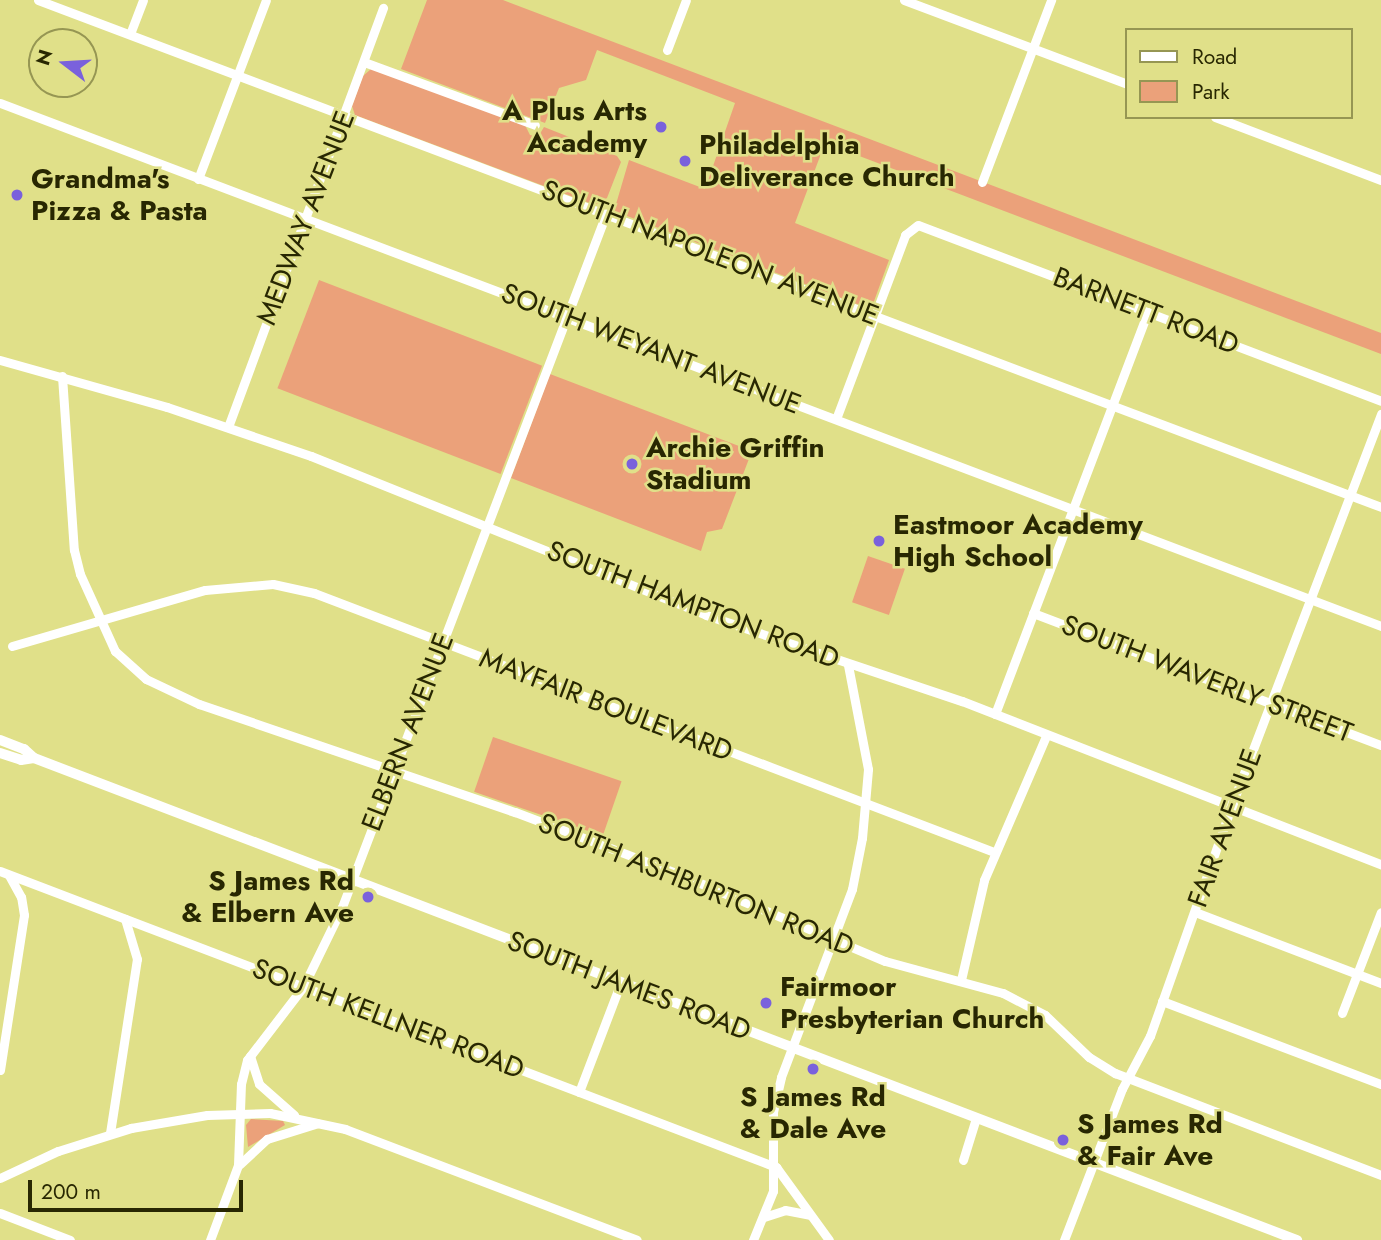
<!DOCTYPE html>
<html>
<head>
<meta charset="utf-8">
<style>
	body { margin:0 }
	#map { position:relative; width:1381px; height:1240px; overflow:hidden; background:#e0e089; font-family:Jost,sans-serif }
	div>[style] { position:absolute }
	.green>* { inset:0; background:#eba17a; transform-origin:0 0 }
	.minor>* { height:9px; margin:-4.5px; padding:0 4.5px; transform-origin:4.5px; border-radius:4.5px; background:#fff }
	.major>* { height:10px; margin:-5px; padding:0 5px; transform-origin:5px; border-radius:5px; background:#fff }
	.dots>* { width:19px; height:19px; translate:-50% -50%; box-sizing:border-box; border:4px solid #e0e089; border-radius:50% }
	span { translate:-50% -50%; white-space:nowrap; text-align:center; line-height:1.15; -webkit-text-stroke:5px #e0e089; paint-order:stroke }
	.poi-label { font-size:28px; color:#282702; font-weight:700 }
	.right { translate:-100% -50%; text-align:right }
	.left { translate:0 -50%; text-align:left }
	.street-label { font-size:28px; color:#282702 }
	.legend { position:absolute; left:1125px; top:28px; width:228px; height:91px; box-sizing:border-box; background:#e0e089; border:2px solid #969653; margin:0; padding:9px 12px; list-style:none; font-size:21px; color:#282702 }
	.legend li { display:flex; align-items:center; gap:14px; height:35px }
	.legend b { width:35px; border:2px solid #969653 }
	.north { position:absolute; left:28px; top:28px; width:70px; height:70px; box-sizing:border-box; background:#e0e089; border:2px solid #969653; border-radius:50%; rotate:287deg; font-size:19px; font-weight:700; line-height:28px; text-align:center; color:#282702 }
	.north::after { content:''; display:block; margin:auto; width:24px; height:32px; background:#7a61dc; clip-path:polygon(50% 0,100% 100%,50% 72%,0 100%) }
	.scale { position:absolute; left:28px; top:1180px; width:215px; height:32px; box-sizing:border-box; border:4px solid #282702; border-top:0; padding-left:9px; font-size:21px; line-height:24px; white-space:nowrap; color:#282702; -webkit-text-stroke:5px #e0e089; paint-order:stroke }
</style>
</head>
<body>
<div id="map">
	<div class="green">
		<div style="clip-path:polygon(427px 0,503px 0,1381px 333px,1381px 354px,825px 143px,795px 223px,889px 260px,873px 304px,865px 307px,614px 211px,629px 160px,705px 189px,735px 103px,597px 50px,586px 80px,559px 88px,545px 123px,401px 69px)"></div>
		<div style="clip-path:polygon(371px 69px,525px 125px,530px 135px,538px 137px,544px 127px,617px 156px,621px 162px,607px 198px,595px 205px,355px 115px,352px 106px,363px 76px)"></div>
		<div style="left:319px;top:280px;width:239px;height:116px;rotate:21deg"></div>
		<div style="clip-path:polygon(550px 374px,752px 451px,722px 529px,707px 532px,701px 551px,511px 478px)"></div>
		<div style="left:868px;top:556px;width:39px;height:49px;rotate:19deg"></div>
		<div style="left:493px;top:737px;width:136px;height:58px;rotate:19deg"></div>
		<div style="clip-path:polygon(251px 1119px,283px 1121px,285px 1125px,248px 1147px,246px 1125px)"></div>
	</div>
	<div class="minor">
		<div style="left:38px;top:0;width:1436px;rotate:20.68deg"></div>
		<div style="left:904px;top:0;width:238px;rotate:20.6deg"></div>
		<div style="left:130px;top:34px;width:36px;rotate:-69deg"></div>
		<div style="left:667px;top:50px;width:53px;rotate:-69.2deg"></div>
		<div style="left:364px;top:62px;width:182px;rotate:20.2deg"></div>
		<div style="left:0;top:103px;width:1477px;rotate:20.74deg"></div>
		<div style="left:1215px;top:117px;width:178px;rotate:20.8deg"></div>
		<div style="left:198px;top:179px;width:191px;rotate:-69.2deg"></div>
		<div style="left:982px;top:182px;width:195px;rotate:-69.2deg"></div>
		<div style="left:0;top:360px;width:173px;rotate:15.7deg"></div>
		<div style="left:167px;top:407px;width:152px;rotate:18.8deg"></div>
		<div style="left:311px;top:456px;width:426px;rotate:21.9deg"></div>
		<div style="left:706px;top:615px;width:270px;rotate:18.6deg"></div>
		<div style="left:962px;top:701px;width:450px;rotate:21.3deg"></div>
		<div style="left:62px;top:376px;width:174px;rotate:86.1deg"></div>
		<div style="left:74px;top:550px;width:25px;rotate:76deg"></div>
		<div style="left:80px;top:574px;width:85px;rotate:65.6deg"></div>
		<div style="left:115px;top:651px;width:42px;rotate:42.1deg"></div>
		<div style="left:146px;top:679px;width:59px;rotate:25.3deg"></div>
		<div style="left:199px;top:704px;width:334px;rotate:18.9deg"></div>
		<div style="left:515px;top:812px;width:170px;rotate:20.7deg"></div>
		<div style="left:674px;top:872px;width:229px;rotate:22.9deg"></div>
		<div style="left:885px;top:961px;width:122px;rotate:15.2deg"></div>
		<div style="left:1003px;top:993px;width:47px;rotate:27.6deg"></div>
		<div style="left:1045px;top:1015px;width:61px;rotate:43.7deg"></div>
		<div style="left:1089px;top:1057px;width:31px;rotate:32deg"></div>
		<div style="left:1115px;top:1073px;width:285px;rotate:21deg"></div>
		<div style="left:836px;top:419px;width:197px;rotate:-69.4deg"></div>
		<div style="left:905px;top:235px;width:16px;rotate:-38deg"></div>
		<div style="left:918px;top:225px;width:495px;rotate:20.8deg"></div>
		<div style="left:228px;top:427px;width:447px;rotate:-69.7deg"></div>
		<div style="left:1033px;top:613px;width:372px;rotate:20.8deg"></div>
		<div style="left:12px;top:646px;width:201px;rotate:-16.2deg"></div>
		<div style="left:205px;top:590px;width:68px;rotate:-5deg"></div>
		<div style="left:273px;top:584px;width:42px;rotate:12.4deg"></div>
		<div style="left:314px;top:593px;width:728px;rotate:20.85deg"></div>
		<div style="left:995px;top:714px;width:430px;rotate:-69.2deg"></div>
		<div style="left:0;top:871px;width:831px;rotate:20.88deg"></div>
		<div style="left:776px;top:1167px;width:90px;rotate:54deg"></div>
		<div style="left:1195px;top:912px;width:199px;rotate:20.9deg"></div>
		<div style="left:961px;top:980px;width:103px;rotate:-77deg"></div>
		<div style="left:984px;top:880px;width:157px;rotate:-66.7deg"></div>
		<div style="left:1162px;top:1001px;width:234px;rotate:20.8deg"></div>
		<div style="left:1342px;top:1013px;width:108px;rotate:-68.9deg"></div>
		<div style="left:250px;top:1056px;width:29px;rotate:72deg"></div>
		<div style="left:259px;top:1084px;width:47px;rotate:41.5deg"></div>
		<div style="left:0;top:1070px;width:157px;rotate:-81.2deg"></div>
		<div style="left:24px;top:915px;width:18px;rotate:-99deg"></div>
		<div style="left:21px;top:897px;width:25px;rotate:-119deg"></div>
		<div style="left:579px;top:1092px;width:118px;rotate:-69.1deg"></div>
		<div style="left:110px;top:1133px;width:176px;rotate:-81.2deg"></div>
		<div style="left:137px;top:959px;width:42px;rotate:-106.7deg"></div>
		<div style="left:963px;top:1160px;width:44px;rotate:-72.8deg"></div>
		<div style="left:240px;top:1164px;width:37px;rotate:-43deg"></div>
		<div style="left:267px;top:1139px;width:53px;rotate:-17.4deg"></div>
		<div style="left:0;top:1178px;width:64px;rotate:-25deg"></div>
		<div style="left:58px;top:1151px;width:77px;rotate:-17.5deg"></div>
		<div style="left:131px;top:1128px;width:77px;rotate:-9.7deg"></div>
		<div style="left:207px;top:1115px;width:63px;rotate:-1.8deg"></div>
		<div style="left:270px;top:1113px;width:77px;rotate:12deg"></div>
		<div style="left:345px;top:1129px;width:312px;rotate:20.8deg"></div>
		<div style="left:0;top:1213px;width:75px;rotate:21.1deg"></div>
		<div style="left:764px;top:1217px;width:22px;rotate:-18deg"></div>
		<div style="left:785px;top:1210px;width:25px;rotate:11deg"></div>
		<div style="left:210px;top:1240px;width:80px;rotate:-69.5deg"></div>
		<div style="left:238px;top:1165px;width:81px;rotate:-87.9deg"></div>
		<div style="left:241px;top:1084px;width:25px;rotate:-76deg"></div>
		<div style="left:247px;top:1060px;width:92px;rotate:-52.5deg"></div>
		<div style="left:303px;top:987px;width:89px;rotate:-64deg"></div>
		<div style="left:342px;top:907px;width:742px;rotate:-69.15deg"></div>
		<div style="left:753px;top:1240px;width:53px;rotate:-67.8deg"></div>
		<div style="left:773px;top:1191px;width:79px;rotate:-90deg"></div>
		<div style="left:773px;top:1112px;width:36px;rotate:-77deg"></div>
		<div style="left:781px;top:1077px;width:201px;rotate:-69.3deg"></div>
		<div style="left:852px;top:889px;width:52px;rotate:-78.9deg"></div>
		<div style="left:862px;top:838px;width:69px;rotate:-85deg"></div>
		<div style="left:868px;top:769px;width:106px;rotate:-100.9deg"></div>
		<div style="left:1064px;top:1240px;width:162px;rotate:-69deg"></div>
		<div style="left:1122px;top:1089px;width:60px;rotate:-62.2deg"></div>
		<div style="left:1150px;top:1036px;width:243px;rotate:-70.5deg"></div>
		<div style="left:1231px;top:807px;width:421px;rotate:-69.1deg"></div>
	</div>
	<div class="major">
		<div style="left:0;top:740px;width:26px;rotate:21deg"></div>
		<div style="left:24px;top:749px;width:13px;rotate:42deg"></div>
		<div style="left:0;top:753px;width:22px;rotate:18deg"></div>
		<div style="left:21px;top:760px;width:13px;rotate:-9deg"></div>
		<div style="left:34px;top:758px;width:1352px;rotate:20.89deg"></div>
	</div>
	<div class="dots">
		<div style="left:661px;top:127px;background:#7a61dc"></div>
		<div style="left:685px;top:161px;background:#7a61dc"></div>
		<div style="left:17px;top:195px;background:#7a61dc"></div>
		<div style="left:632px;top:464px;background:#7a61dc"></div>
		<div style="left:879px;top:541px;background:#7a61dc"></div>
		<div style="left:368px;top:897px;background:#7a61dc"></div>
		<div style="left:766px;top:1003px;background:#7a61dc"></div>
		<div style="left:813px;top:1069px;background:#7a61dc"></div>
		<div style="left:1063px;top:1140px;background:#7a61dc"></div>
	</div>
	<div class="poi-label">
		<span class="right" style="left:647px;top:127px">A Plus Arts<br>Academy</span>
		<span class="left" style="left:699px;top:161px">Philadelphia<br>Deliverance Church</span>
		<span class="left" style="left:31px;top:195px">Grandma's<br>Pizza &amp; Pasta</span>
		<span class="left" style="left:646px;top:464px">Archie Griffin<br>Stadium</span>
		<span class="left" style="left:893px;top:541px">Eastmoor Academy<br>High School</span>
		<span class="right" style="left:354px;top:897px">S James Rd<br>&amp; Elbern Ave</span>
		<span class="left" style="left:780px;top:1003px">Fairmoor<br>Presbyterian Church</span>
		<span style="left:813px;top:1113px">S James Rd<br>&amp; Dale Ave</span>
		<span class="left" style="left:1077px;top:1140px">S James Rd<br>&amp; Fair Ave</span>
	</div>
	<div class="street-label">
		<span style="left:306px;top:218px;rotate:-69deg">MEDWAY AVENUE</span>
		<span style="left:710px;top:253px;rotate:21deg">SOUTH NAPOLEON AVENUE</span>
		<span style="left:1146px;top:311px;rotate:21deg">BARNETT ROAD</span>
		<span style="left:651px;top:349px;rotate:21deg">SOUTH WEYANT AVENUE</span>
		<span style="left:693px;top:605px;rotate:21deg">SOUTH HAMPTON ROAD</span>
		<span style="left:1207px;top:679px;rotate:21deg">SOUTH WAVERLY STREET</span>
		<span style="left:606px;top:705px;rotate:21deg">MAYFAIR BOULEVARD</span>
		<span style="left:408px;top:732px;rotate:-69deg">ELBERN AVENUE</span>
		<span style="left:1225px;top:828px;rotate:-70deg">FAIR AVENUE</span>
		<span style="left:696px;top:885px;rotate:22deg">SOUTH ASHBURTON ROAD</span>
		<span style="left:629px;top:986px;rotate:21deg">SOUTH JAMES ROAD</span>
		<span style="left:388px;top:1019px;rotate:21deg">SOUTH KELLNER ROAD</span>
	</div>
	<ul class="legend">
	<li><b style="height:9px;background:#fff"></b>Road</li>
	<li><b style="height:19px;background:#eba17a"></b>Park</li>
	</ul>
	<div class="north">N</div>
	<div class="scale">200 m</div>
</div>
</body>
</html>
